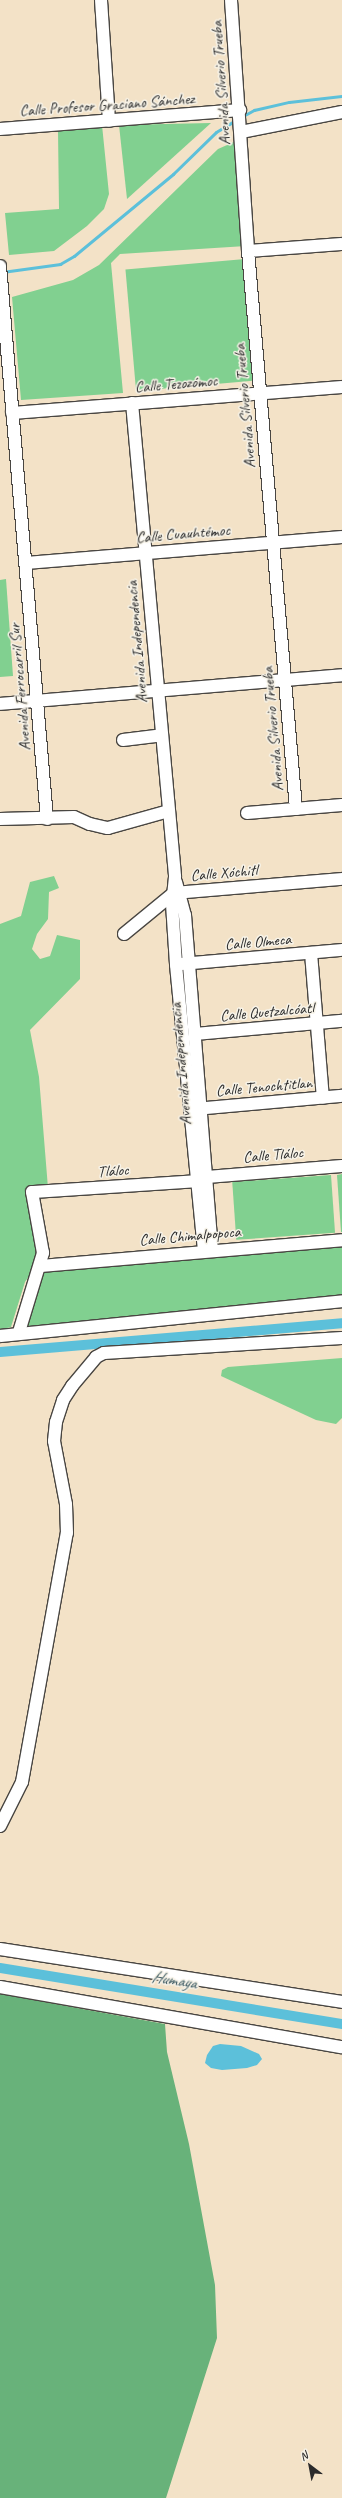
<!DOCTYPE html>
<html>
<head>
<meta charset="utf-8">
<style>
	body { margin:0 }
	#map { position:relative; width:342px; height:2498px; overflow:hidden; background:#f3e2c7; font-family:Caveat,sans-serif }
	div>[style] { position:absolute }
	.green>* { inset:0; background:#81d090; transform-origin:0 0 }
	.forest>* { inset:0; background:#68b27a }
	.water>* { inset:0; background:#5cc0da }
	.stream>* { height:3px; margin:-1.5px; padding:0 1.5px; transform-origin:1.5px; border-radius:1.5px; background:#5cc0da }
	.canal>* { height:10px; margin:-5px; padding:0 5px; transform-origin:5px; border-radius:5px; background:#5cc0da }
	.roads { filter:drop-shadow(1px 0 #494642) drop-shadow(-1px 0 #494642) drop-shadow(0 1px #494642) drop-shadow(0 -1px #494642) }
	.minor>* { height:12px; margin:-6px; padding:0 6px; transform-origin:6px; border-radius:6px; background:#fff }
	span { translate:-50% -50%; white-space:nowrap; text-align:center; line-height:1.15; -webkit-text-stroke:3px #f7f3e8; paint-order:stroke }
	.street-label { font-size:16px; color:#2b2b2b }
	.water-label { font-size:17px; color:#3a5860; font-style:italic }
	.north { position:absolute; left:290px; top:2446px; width:40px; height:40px; -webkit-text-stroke:3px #f7f3e8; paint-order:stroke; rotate:328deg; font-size:11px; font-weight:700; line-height:16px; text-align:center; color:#2b2b2b }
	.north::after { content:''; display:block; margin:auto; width:14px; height:18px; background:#2b2b2b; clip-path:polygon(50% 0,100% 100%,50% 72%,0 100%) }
</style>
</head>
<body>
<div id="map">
	<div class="green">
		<div style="clip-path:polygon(211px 123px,127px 199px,119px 125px)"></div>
		<div style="clip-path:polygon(102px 125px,109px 194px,104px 209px,87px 226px,54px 251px,9px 255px,5px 213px,59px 209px,58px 131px)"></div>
		<div style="clip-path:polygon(243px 138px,246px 246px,120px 254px,111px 263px,123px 393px,21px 400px,12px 297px,73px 280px,99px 265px,218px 149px)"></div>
		<div style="left:245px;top:259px;width:122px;height:120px;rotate:85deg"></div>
		<div style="clip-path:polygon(6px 579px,13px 676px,0 677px,0 580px)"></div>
		<div style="clip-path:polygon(54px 876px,59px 888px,49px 892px,48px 919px,37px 934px,32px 949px,40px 959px,50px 956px,57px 935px,80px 940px,80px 979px,30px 1030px,39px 1077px,48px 1188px,29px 1189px,36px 1229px,38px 1263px,25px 1282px,11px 1327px,0 1330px,0 924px,21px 916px,30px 882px)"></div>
		<div style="clip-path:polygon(342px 1174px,342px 1232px,341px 1232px,337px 1175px)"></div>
		<div style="left:331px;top:1175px;width:58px;height:99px;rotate:86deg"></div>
		<div style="clip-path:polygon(342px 1243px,342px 1296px,22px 1327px,33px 1290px,46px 1270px)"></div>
		<div style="clip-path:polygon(342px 1358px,342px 1418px,336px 1424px,316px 1420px,221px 1376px,222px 1370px,228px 1367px)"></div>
	</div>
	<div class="forest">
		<div style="clip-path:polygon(0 1994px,165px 2024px,167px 2052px,189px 2144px,215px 2285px,217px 2338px,166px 2498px,0 2498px)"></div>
	</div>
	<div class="water">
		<div style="clip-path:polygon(220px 2044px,241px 2046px,259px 2054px,262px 2059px,257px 2065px,247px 2068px,222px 2070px,211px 2068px,205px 2063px,207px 2055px,213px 2046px)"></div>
	</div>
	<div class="stream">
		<div style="left:243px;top:116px;width:13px;rotate:-29deg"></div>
		<div style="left:254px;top:110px;width:36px;rotate:-13deg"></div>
		<div style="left:289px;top:102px;width:53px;rotate:-6.5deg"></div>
		<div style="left:2px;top:272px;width:59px;rotate:-7.9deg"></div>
		<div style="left:60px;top:264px;width:16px;rotate:-30deg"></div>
		<div style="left:74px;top:256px;width:129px;rotate:-39.6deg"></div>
		<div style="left:173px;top:174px;width:60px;rotate:-44.3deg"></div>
		<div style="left:216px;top:132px;width:23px;rotate:-31deg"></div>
	</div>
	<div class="canal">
		<div style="left:0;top:1352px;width:343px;rotate:-4.8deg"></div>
		<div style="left:0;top:1968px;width:347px;rotate:9.3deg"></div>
	</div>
	<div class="roads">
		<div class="minor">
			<div style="left:101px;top:0;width:121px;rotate:86.2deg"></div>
			<div style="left:231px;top:0;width:252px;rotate:86.1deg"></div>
			<div style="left:248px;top:251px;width:560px;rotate:85.08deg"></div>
			<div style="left:0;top:129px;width:241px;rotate:-4.5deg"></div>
			<div style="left:241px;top:132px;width:103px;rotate:-11.2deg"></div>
			<div style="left:248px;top:251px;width:94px;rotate:-4.3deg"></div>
			<div style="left:0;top:266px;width:555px;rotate:85.14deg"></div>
			<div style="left:132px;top:403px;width:476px;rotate:84.8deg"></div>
			<div style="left:175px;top:877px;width:27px;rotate:96deg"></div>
			<div style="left:172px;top:904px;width:61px;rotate:86.2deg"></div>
			<div style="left:176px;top:965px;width:287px;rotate:84.4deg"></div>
			<div style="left:12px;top:413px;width:331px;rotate:-4.5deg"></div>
			<div style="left:26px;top:563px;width:317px;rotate:-4.7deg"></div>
			<div style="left:0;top:704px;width:343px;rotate:-4.8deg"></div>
			<div style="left:123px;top:740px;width:39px;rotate:-7deg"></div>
			<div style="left:247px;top:813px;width:95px;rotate:-4.8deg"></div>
			<div style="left:0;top:819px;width:74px;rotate:-1.5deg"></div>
			<div style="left:74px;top:817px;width:17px;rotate:24deg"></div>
			<div style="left:90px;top:824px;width:18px;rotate:13deg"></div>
			<div style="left:108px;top:828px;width:63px;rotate:-15.6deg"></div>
			<div style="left:176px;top:882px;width:34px;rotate:75deg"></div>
			<div style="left:185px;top:915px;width:336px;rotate:85.4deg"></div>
			<div style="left:124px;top:934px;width:65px;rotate:-39.4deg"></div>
			<div style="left:174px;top:893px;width:169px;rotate:-4.8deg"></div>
			<div style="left:311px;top:953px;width:145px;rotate:85.3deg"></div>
			<div style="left:181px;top:964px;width:162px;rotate:-5deg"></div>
			<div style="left:195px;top:1034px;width:148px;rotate:-5.1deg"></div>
			<div style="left:195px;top:1109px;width:148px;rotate:-5.1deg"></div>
			<div style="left:207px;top:1177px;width:135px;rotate:-4.7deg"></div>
			<div style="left:41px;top:1266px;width:302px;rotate:-4.9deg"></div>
			<div style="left:19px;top:1332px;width:83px;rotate:-73.1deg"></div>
			<div style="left:43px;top:1253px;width:62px;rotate:-100.2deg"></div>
			<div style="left:32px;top:1192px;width:165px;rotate:-3.8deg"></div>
			<div style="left:0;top:1336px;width:344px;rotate:-5.8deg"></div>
			<div style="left:0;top:1826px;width:49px;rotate:-63.4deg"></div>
			<div style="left:22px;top:1782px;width:253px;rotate:-79.8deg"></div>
			<div style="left:67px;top:1533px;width:29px;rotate:-92deg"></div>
			<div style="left:66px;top:1504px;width:64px;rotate:-100.8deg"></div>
			<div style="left:54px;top:1441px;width:19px;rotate:-84deg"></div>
			<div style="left:56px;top:1422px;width:23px;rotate:-72deg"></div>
			<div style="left:63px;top:1400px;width:17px;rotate:-57deg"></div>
			<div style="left:72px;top:1386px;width:38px;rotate:-50deg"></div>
			<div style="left:96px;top:1357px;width:9px;rotate:-27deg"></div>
			<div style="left:104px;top:1353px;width:238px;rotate:-3.6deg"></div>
			<div style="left:0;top:1949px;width:346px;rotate:8.8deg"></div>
			<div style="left:0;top:1987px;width:347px;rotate:10deg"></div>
		</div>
	</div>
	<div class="street-label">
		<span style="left:221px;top:83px;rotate:-94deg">Avenida Silverio Trueba</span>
		<span style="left:107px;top:105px;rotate:-4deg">Calle Profesor Graciano Sánchez</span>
		<span style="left:176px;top:384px;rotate:-5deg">Calle Tezozómoc</span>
		<span style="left:245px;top:406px;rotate:-95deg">Avenida Silverio Trueba</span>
		<span style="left:183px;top:534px;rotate:-5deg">Calle Cuauhtémoc</span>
		<span style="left:137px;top:642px;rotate:-95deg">Avenida Independencia</span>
		<span style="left:20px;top:687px;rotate:-95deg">Avenida Ferrocarril Sur</span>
		<span style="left:273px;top:729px;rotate:-95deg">Avenida Silverio Trueba</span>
		<span style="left:224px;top:873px;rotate:-5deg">Calle Xóchitl</span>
		<span style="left:258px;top:942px;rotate:-5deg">Calle Olmeca</span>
		<span style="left:267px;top:1012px;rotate:-5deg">Calle Quetzalcóatl</span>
		<span style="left:181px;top:1064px;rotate:-95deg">Avenida Independencia</span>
		<span style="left:264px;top:1087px;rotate:-5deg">Calle Tenochtitlan</span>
		<span style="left:273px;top:1155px;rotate:-5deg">Calle Tláloc</span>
		<span style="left:113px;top:1171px;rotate:-4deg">Tláloc</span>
		<span style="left:190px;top:1236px;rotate:-5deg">Calle Chimalpopoca</span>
	</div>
	<div class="water-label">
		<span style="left:174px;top:1980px;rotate:9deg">Humaya</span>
	</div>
	<div class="north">N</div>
</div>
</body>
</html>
